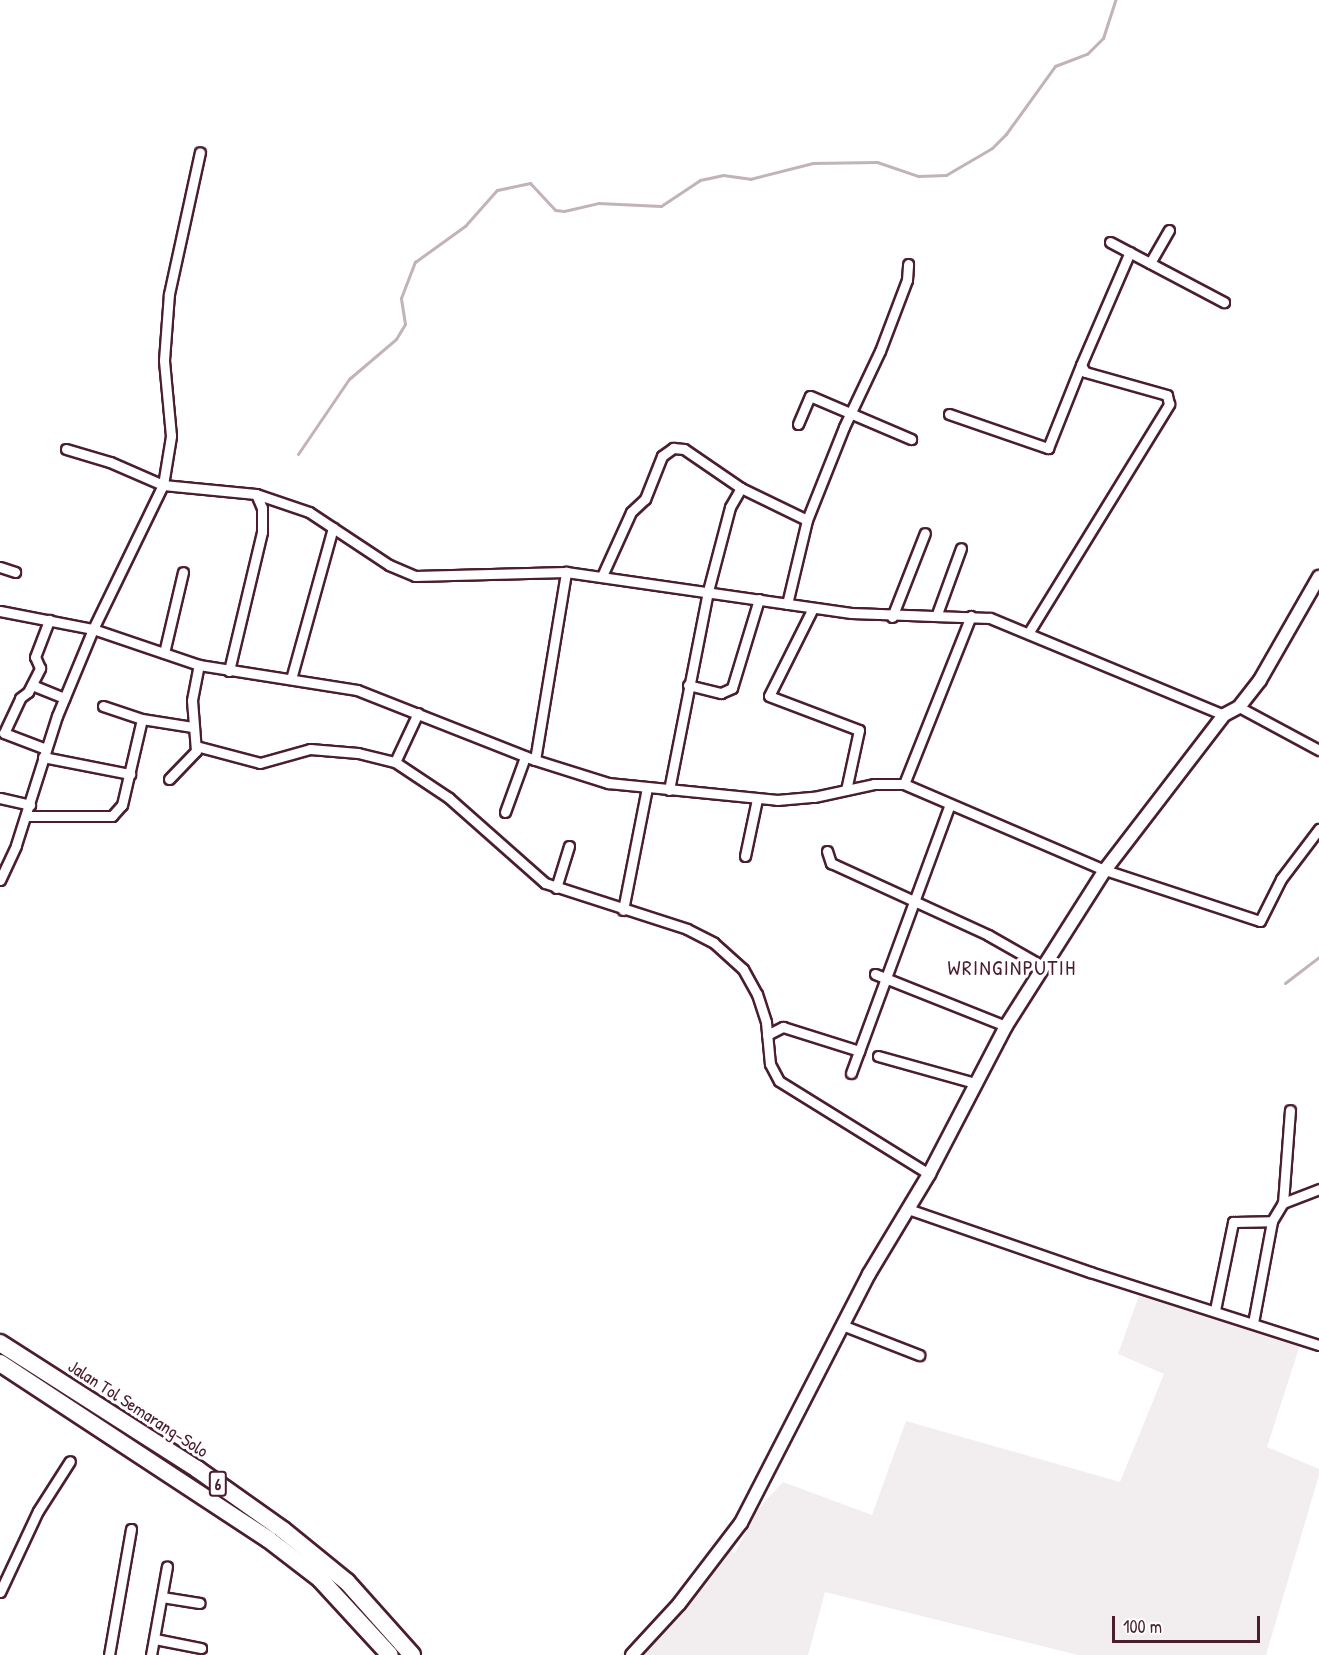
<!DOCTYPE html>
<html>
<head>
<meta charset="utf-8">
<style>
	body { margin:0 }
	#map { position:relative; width:1319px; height:1655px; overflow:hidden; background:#fff; font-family:"Patrick Hand",sans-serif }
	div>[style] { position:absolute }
	.built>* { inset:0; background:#f2eeef }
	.stream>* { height:3px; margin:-1.5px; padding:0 1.5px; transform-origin:1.5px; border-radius:1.5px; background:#c1b3b6 }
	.roads { filter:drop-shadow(2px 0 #4a1f2b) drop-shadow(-2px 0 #4a1f2b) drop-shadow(0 2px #4a1f2b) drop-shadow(0 -2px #4a1f2b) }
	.street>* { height:9px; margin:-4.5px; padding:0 4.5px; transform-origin:4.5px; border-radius:4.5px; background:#fff }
	.secondary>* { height:12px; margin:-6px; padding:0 6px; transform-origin:6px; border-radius:6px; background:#fff }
	.highway>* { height:16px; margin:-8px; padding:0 8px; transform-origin:8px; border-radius:8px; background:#fff }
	span { translate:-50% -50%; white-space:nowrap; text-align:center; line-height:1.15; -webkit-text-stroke:6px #fff; paint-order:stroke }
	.shield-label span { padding:2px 4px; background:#fff; border:2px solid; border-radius:4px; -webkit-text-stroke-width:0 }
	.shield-label { font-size:16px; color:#4a1f2b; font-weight:700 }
	.street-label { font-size:18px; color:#4a1f2b }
	.quarter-label { font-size:21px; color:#4a1f2b; letter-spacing:1.5px }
	.scale { position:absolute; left:1112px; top:1616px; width:148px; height:27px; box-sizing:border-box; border:3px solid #4a1f2b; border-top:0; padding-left:8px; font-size:18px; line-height:21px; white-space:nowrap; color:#4a1f2b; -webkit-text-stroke:4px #fff; paint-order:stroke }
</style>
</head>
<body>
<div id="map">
	<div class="built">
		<div style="clip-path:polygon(1141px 1290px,1300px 1345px,1267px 1447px,1319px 1469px,1319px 1475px,1266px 1655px,1078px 1655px,825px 1592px,808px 1655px,620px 1655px,664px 1609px,716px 1542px,735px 1553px,757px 1510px,783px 1482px,872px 1515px,906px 1421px,1120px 1482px,1164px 1374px,1118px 1354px)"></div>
	</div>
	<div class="stream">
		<div style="left:298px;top:454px;width:91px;rotate:-55.8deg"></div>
		<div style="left:349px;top:379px;width:62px;rotate:-40.4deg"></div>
		<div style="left:396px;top:339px;width:17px;rotate:-59deg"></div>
		<div style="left:405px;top:324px;width:26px;rotate:-99deg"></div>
		<div style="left:401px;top:298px;width:39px;rotate:-69deg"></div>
		<div style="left:415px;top:262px;width:62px;rotate:-35.8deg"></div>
		<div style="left:465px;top:226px;width:48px;rotate:-48.4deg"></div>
		<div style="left:497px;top:190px;width:34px;rotate:-12deg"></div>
		<div style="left:530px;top:183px;width:37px;rotate:47deg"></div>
		<div style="left:555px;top:210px;width:9px;rotate:6deg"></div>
		<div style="left:564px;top:211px;width:35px;rotate:-13deg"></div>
		<div style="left:598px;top:203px;width:63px;rotate:2.7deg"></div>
		<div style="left:661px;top:206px;width:47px;rotate:-33.7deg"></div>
		<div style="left:700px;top:180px;width:24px;rotate:-12deg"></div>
		<div style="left:723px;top:175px;width:27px;rotate:8deg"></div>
		<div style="left:750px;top:179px;width:65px;rotate:-14.3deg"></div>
		<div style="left:813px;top:163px;width:64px;rotate:-0.9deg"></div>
		<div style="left:877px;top:162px;width:43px;rotate:18.9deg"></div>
		<div style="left:918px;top:176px;width:28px;rotate:-2deg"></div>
		<div style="left:946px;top:175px;width:53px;rotate:-30.4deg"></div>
		<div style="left:992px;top:148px;width:20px;rotate:-45deg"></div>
		<div style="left:1006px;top:134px;width:84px;rotate:-54.2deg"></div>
		<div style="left:1055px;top:66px;width:34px;rotate:-21deg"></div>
		<div style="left:1087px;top:54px;width:23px;rotate:-45deg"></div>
		<div style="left:1103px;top:38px;width:40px;rotate:-72deg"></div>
		<div style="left:1285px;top:983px;width:43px;rotate:-37.4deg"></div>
	</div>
	<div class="roads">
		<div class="street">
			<div style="left:1110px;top:242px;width:129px;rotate:27.8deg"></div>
			<div style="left:1150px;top:263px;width:38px;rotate:-60deg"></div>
			<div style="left:949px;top:414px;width:105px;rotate:19deg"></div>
			<div style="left:1048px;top:448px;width:89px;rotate:-68.3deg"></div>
			<div style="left:798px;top:424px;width:30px;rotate:-67deg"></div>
			<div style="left:810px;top:396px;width:110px;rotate:23.1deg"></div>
			<div style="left:66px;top:449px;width:46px;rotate:16.5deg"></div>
			<div style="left:110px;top:462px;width:58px;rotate:23.5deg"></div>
			<div style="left:163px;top:485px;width:93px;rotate:5.5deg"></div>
			<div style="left:256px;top:494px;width:15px;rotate:67deg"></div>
			<div style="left:262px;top:508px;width:24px;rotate:90deg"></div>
			<div style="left:262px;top:532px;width:143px;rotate:103.4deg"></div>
			<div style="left:256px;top:494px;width:56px;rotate:18.8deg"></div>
			<div style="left:309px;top:512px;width:96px;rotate:33.5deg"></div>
			<div style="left:389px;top:565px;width:28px;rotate:23deg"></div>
			<div style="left:415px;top:576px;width:151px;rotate:-1.5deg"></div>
			<div style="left:566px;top:572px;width:288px;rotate:8.2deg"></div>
			<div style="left:851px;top:613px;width:139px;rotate:2.1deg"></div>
			<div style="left:990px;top:618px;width:253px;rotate:22.5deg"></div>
			<div style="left:0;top:567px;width:16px;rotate:18deg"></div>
			<div style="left:602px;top:576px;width:70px;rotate:-65.6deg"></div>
			<div style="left:631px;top:512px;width:19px;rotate:-43deg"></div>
			<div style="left:645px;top:499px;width:46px;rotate:-68.4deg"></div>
			<div style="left:662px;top:456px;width:14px;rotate:-36deg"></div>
			<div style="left:673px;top:448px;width:11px;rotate:5deg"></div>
			<div style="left:684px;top:449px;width:69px;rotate:34.4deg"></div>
			<div style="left:741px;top:488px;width:73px;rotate:25.9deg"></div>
			<div style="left:787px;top:604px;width:86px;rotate:-76.6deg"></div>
			<div style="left:807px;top:520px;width:100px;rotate:-68.3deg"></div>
			<div style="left:844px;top:427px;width:84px;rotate:-64.7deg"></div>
			<div style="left:880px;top:351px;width:76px;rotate:-69.2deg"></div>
			<div style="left:907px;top:280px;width:16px;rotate:-86deg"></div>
			<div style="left:813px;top:608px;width:98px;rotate:116.6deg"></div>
			<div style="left:769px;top:696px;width:96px;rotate:20.7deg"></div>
			<div style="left:859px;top:730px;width:61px;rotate:102.2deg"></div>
			<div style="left:0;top:611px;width:95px;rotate:11deg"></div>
			<div style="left:93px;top:629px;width:112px;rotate:18.8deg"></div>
			<div style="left:199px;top:665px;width:160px;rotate:9deg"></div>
			<div style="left:357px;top:690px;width:191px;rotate:21.5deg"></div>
			<div style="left:535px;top:760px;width:77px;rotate:17.5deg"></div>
			<div style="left:608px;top:783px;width:170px;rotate:5.7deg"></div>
			<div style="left:777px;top:800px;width:37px;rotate:-5deg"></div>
			<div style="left:814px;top:797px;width:61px;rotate:-12.2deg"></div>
			<div style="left:874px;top:784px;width:30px"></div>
			<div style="left:904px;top:784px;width:219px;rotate:23.2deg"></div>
			<div style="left:1105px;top:870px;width:163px;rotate:18.2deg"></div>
			<div style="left:1260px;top:921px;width:47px;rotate:-63.4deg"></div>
			<div style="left:1281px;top:879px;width:63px;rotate:-52.8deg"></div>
			<div style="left:937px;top:614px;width:70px;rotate:-70deg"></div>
			<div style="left:892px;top:617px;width:90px;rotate:-68.6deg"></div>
			<div style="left:1029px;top:632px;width:268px;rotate:-58.4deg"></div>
			<div style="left:1169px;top:404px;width:9px;rotate:-103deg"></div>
			<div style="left:1167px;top:395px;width:85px;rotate:-164.3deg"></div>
			<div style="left:1085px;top:372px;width:8px;rotate:-120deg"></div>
			<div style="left:1081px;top:365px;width:123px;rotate:-66.6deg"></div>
			<div style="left:164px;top:653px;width:83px;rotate:-76.8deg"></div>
			<div style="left:291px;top:679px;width:157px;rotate:-74.5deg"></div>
			<div style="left:32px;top:685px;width:35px;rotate:22deg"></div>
			<div style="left:688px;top:685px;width:34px;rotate:14deg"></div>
			<div style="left:721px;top:693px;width:12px;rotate:-24deg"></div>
			<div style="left:732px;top:688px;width:93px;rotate:-73.1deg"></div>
			<div style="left:103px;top:706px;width:41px;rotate:18.4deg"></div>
			<div style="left:1239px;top:707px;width:91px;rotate:28.3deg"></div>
			<div style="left:196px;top:746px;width:66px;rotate:14.9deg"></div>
			<div style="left:260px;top:763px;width:52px;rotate:-15.6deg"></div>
			<div style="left:310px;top:749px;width:48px;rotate:4.8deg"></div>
			<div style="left:358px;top:753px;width:38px;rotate:14deg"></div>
			<div style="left:395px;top:762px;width:65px;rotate:33.7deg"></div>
			<div style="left:449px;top:798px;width:128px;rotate:41.5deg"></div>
			<div style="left:545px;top:883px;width:149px;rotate:17.9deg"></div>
			<div style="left:687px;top:929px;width:30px;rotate:27deg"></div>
			<div style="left:714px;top:943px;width:39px;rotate:42deg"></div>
			<div style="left:743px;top:969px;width:29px;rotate:61deg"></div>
			<div style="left:757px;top:994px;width:29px;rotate:72deg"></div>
			<div style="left:766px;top:1022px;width:42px;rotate:84.6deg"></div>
			<div style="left:770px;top:1064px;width:19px;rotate:62deg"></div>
			<div style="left:779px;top:1081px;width:176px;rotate:31.8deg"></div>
			<div style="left:46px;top:749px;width:45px;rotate:-159.1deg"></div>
			<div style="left:4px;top:733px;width:38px;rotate:-65deg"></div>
			<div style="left:20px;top:698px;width:10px;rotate:-37deg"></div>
			<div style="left:28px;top:692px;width:27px;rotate:-63deg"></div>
			<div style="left:40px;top:668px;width:12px;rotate:-114deg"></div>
			<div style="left:35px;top:657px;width:40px;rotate:-69deg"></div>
			<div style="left:43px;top:757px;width:89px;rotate:11.1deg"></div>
			<div style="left:535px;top:760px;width:191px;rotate:-80.6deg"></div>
			<div style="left:395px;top:762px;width:54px;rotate:-64.9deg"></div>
			<div style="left:169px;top:779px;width:39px;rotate:-46deg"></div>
			<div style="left:196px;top:751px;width:51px;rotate:-94.5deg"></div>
			<div style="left:192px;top:700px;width:36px;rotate:-79deg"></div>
			<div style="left:904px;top:784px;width:181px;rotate:-68.3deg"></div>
			<div style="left:669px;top:790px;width:203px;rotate:-78.9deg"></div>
			<div style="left:708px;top:591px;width:87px;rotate:-75.3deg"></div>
			<div style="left:730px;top:507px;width:22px;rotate:-60deg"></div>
			<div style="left:0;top:798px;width:31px;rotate:13deg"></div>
			<div style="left:505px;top:812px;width:59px;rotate:-70deg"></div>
			<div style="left:26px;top:816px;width:86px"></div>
			<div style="left:112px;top:816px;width:15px;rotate:-48deg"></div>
			<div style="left:122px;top:805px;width:88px;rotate:-76.9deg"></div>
			<div style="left:142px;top:719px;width:51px;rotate:9.1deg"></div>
			<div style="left:827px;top:851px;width:13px;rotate:72deg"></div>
			<div style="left:831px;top:863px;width:173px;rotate:24.6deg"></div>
			<div style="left:988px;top:935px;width:64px;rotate:29.7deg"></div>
			<div style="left:745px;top:856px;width:58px;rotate:-78.1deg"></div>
			<div style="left:0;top:880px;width:38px;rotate:-65deg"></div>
			<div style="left:16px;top:845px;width:135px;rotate:-72.4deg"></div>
			<div style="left:57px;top:716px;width:94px;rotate:-67.5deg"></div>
			<div style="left:93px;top:629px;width:160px;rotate:-64.1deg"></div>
			<div style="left:163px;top:485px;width:50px;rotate:-80.7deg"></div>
			<div style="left:171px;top:436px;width:76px;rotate:-95.3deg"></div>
			<div style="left:164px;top:360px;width:66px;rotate:-85.7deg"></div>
			<div style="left:169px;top:294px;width:145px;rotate:-77.7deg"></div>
			<div style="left:556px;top:888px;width:44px;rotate:-72.8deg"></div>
			<div style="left:623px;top:910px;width:124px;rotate:-78.9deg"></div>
			<div style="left:875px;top:974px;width:141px;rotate:21.7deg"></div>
			<div style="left:767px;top:1035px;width:18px;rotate:-27deg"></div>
			<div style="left:783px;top:1027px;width:80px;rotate:17.5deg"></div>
			<div style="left:878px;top:1056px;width:101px;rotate:15.6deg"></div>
			<div style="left:851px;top:1073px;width:284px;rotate:-69.8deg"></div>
			<div style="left:1283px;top:1203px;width:39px;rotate:-21deg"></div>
			<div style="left:908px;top:1209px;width:193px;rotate:19.1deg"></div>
			<div style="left:1090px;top:1272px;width:240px;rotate:17.7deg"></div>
			<div style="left:1215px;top:1310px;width:90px;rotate:-78.4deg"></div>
			<div style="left:1233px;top:1222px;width:39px;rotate:-1deg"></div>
			<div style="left:1253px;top:1323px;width:104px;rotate:-79.4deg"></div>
			<div style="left:1272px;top:1221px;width:21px;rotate:-59deg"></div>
			<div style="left:1283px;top:1203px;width:93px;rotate:-85.7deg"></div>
			<div style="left:842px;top:1325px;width:83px;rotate:21.3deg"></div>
			<div style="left:0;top:1592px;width:89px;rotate:-64.9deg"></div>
			<div style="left:38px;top:1511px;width:59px;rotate:-57.4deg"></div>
			<div style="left:162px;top:1597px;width:38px;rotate:9deg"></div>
			<div style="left:155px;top:1639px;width:47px;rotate:11.1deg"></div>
			<div style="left:109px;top:1655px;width:128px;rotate:-80.1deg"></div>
			<div style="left:151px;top:1655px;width:90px;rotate:-79.8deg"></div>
		</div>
		<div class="secondary">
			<div style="left:632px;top:1655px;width:69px;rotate:-47.3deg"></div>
			<div style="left:679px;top:1604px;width:102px;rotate:-52.6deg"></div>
			<div style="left:741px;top:1523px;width:280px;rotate:-62.8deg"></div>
			<div style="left:869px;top:1274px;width:117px;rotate:-59deg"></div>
			<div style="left:929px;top:1174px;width:167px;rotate:-62.5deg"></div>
			<div style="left:1006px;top:1026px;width:185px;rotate:-57.6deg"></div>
			<div style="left:1105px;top:870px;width:195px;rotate:-52.5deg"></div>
			<div style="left:1224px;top:715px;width:17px;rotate:-28deg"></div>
			<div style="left:1239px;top:707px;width:34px;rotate:-52deg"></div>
			<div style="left:1260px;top:680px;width:119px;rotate:-60.2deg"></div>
		</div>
		<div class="highway">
			<div style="left:0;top:1343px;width:234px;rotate:32.6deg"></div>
			<div style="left:197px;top:1469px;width:105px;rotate:35.3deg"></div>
			<div style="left:283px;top:1530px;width:82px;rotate:39.1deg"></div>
			<div style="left:347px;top:1582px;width:98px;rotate:48.3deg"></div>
			<div style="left:0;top:1363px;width:321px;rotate:33.3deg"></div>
			<div style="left:268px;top:1539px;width:66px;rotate:37.6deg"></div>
			<div style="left:320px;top:1579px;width:103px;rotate:47.4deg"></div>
		</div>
	</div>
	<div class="shield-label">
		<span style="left:218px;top:1484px">6</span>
	</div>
	<div class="street-label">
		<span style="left:138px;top:1409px;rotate:33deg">Jalan Tol Semarang–Solo</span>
	</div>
	<div class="quarter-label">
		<span style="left:1012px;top:968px">WRINGINPUTIH</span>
	</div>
	<div class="scale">100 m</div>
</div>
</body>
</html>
